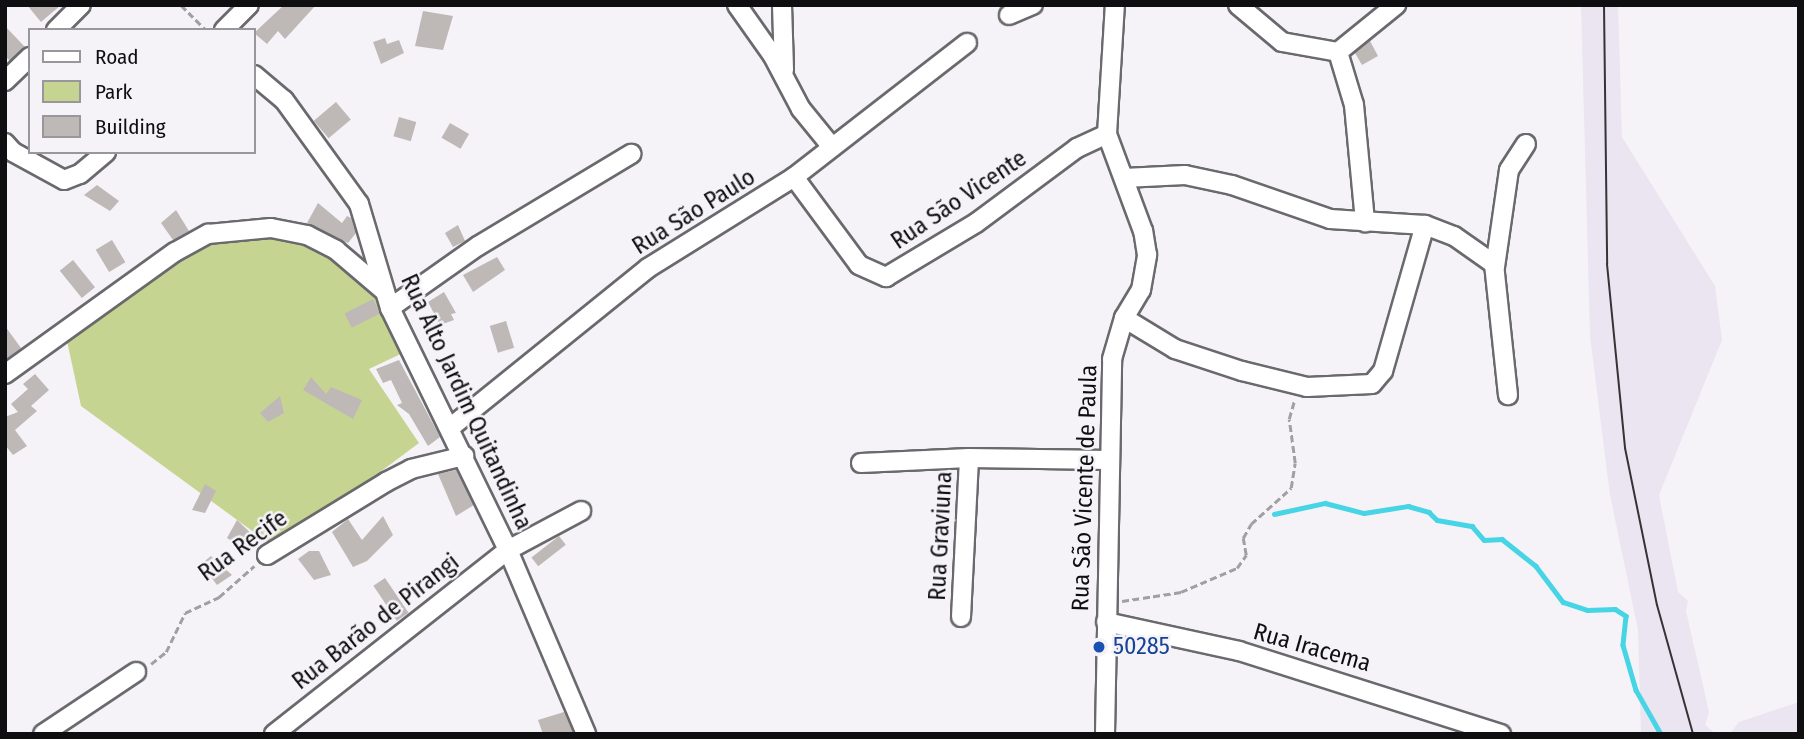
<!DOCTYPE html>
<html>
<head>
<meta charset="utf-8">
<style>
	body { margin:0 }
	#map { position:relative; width:1804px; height:739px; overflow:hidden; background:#f5f3f8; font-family:"Fira Sans Condensed",sans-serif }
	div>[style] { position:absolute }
	.built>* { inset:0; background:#eae5f0 }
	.green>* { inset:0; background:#c6d492 }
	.stream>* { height:4.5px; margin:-2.25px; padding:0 2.25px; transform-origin:2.25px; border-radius:2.25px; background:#47d4e5 }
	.building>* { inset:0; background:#beb8b7; transform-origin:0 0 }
	.path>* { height:2.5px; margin-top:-1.25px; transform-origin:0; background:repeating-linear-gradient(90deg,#a09fa3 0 7px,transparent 0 10.5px) }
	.roads { filter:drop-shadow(2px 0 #6a696d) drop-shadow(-2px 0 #6a696d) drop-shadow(0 2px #6a696d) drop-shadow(0 -2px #6a696d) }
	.street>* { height:18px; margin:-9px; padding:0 9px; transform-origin:9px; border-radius:9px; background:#fff }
	.tram>* { height:2px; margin:-1px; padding:0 1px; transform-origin:1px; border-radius:1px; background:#343335 }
	.dots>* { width:19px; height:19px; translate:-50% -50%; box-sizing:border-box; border:4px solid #f5f3f8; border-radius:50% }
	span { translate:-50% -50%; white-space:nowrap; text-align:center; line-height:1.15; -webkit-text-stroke:5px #f5f3f8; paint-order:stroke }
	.street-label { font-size:24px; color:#0f0e10 }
	.transit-label { font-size:24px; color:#164399 }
	.left { translate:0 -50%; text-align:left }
	.frame { position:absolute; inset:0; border:7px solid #0f0e10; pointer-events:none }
	.legend { position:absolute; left:28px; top:28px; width:228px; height:126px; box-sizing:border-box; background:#f5f3f8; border:2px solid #99979b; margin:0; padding:9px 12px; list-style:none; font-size:21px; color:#0f0e10 }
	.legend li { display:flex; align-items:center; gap:14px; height:35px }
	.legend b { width:35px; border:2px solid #99979b }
</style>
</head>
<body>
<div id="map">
	<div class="built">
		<div style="clip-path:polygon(1581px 5px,1618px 5px,1622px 137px,1715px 286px,1722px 340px,1659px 495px,1678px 592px,1688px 601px,1686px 611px,1709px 712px,1705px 725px,1716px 734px,1641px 734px,1638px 630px,1610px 495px,1590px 336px)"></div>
		<div style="clip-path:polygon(1799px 702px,1799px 734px,1730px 734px,1739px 722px)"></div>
	</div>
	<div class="green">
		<div style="clip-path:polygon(274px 229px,338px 259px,375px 289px,407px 351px,369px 369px,419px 443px,277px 549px,81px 406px,67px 341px,211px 235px)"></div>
	</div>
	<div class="stream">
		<div style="left:1274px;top:514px;width:52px;rotate:-12.2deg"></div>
		<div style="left:1325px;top:503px;width:40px;rotate:14.4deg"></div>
		<div style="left:1364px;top:513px;width:45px;rotate:-9deg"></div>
		<div style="left:1408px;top:506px;width:22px;rotate:16deg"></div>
		<div style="left:1429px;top:512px;width:11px;rotate:45deg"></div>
		<div style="left:1437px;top:520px;width:36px;rotate:10deg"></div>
		<div style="left:1472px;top:526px;width:18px;rotate:49deg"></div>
		<div style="left:1484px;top:540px;width:18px;rotate:-3deg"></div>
		<div style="left:1502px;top:539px;width:43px;rotate:38.5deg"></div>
		<div style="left:1536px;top:566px;width:45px;rotate:53.1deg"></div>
		<div style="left:1563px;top:602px;width:25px;rotate:18deg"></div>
		<div style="left:1587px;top:610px;width:28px;rotate:-2deg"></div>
		<div style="left:1615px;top:609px;width:13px;rotate:32deg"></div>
		<div style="left:1626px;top:616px;width:29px;rotate:96deg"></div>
		<div style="left:1623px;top:645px;width:47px;rotate:73.9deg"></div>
		<div style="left:1636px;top:690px;width:51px;rotate:60.4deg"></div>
	</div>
	<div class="building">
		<div style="clip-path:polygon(27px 5px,61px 5px,41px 22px)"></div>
		<div style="clip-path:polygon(284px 5px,316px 5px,285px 39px,278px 31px,267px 44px,254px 33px)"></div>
		<div style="clip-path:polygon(423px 11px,453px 16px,443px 50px,415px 46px)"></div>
		<div style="clip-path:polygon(5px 26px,25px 47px,10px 61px,5px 56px)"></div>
		<div style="clip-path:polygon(385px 38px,387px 44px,399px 40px,404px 53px,381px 64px,373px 42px)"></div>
		<div style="clip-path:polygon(1370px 41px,1378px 56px,1362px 65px,1355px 53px)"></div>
		<div style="left:336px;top:102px;width:23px;height:29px;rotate:50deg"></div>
		<div style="left:399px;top:117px;width:18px;height:20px;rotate:16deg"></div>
		<div style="left:450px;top:123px;width:22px;height:17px;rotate:30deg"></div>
		<div style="clip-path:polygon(97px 185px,119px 201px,110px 211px,84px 195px)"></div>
		<div style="clip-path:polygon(318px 203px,342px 223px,347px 216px,351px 218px,356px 233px,348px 243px,307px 223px)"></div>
		<div style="clip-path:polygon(176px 210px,189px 231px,173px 240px,161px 223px)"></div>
		<div style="clip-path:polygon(458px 225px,465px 241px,453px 247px,445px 233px)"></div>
		<div style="left:112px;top:240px;width:26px;height:19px;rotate:59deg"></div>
		<div style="clip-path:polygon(497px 257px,505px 270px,473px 292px,463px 275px)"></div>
		<div style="left:73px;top:260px;width:35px;height:17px;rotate:51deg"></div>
		<div style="clip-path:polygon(444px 292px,456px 313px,451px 314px,454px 320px,440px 325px,428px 302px)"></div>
		<div style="left:373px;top:299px;width:16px;height:32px;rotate:63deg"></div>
		<div style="left:506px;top:321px;width:28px;height:17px;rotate:73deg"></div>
		<div style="clip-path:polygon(5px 326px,21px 348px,7px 359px,5px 357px)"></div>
		<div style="clip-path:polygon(399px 360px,440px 437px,428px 446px,409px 414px,397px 405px,402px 403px,391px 380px,383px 383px,376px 369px)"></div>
		<div style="clip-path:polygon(35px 374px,49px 390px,31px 406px,37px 411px,15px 430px,27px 446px,13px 455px,5px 445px,5px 417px,18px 412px,11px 404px,28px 389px,23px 384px)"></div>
		<div style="clip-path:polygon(311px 377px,326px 394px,331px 387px,362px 400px,353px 419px,303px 390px)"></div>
		<div style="clip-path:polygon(280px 396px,284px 413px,268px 422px,260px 413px)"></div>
		<div style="clip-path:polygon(456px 470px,474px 505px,456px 516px,438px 474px)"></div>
		<div style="clip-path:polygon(205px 484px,216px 491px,205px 513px,192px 510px)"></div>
		<div style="clip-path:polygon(383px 516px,393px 535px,367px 561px,353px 567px,332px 532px,348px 519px,362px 540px)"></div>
		<div style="clip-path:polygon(237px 520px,256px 538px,245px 549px,227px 538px)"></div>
		<div style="left:559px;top:536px;width:11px;height:35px;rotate:52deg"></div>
		<div style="clip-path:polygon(309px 551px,319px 551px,331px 575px,314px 580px,298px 559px)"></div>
		<div style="clip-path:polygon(211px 556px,232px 575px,217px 585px,201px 564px)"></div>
		<div style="left:385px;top:578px;width:42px;height:14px;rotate:56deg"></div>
		<div style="clip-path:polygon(564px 712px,574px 734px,543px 734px,538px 720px)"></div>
	</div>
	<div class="path">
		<div style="left:181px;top:5px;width:35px;rotate:45deg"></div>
		<div style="left:1122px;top:601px;width:60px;rotate:-8.7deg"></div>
		<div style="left:1181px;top:592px;width:61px;rotate:-23.2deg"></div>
		<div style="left:1237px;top:568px;width:16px;rotate:-55deg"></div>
		<div style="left:1246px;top:555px;width:17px;rotate:-100deg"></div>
		<div style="left:1243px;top:538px;width:16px;rotate:-60deg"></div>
		<div style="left:1251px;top:524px;width:54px;rotate:-42deg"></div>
		<div style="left:1291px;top:488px;width:25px;rotate:-81deg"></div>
		<div style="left:1295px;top:463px;width:44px;rotate:-97.8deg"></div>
		<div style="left:1289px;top:419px;width:18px;rotate:-74deg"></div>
		<div style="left:151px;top:664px;width:19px;rotate:-39deg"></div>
		<div style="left:166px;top:652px;width:43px;rotate:-64deg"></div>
		<div style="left:185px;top:613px;width:38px;rotate:-25deg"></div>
		<div style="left:219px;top:597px;width:47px;rotate:-41.5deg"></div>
	</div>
	<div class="roads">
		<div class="street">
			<div style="left:737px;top:5px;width:62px;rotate:54.8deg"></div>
			<div style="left:773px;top:56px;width:60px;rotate:62.2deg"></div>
			<div style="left:801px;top:109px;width:49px;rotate:50.8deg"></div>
			<div style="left:782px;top:5px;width:65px;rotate:88.2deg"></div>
			<div style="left:1238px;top:5px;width:57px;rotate:40.1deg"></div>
			<div style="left:1282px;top:42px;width:57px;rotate:10.1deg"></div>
			<div style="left:1338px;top:52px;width:75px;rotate:-39deg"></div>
			<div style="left:1009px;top:15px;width:26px;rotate:-23deg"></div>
			<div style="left:56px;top:30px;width:35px;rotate:-45deg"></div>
			<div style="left:224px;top:30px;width:35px;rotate:-45deg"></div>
			<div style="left:1338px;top:52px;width:55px;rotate:73.2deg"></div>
			<div style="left:1354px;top:105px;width:118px;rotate:84.6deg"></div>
			<div style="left:254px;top:75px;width:39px;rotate:40deg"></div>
			<div style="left:284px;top:100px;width:128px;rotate:54.2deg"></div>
			<div style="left:359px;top:204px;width:109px;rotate:73.4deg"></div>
			<div style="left:390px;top:308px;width:269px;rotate:64deg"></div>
			<div style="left:508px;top:550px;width:200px;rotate:67deg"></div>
			<div style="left:5px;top:81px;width:35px;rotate:-44deg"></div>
			<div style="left:5px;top:143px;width:12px;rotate:48deg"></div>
			<div style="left:13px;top:152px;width:58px;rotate:28.8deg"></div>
			<div style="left:64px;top:180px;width:17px;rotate:-21deg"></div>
			<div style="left:80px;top:174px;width:34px;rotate:-40deg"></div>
			<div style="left:794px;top:177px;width:109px;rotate:53.5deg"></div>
			<div style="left:859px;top:265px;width:30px;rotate:24deg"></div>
			<div style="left:886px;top:277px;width:105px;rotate:-31deg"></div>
			<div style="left:976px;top:223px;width:126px;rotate:-36.6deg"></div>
			<div style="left:1077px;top:148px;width:33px;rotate:-25deg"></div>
			<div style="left:1124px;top:178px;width:61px;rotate:-2.8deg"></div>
			<div style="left:1185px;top:175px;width:48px;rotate:12deg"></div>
			<div style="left:1232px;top:185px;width:104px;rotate:19.1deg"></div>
			<div style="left:1330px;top:219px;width:95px;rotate:3.6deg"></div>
			<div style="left:1425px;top:225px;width:31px;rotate:21deg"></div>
			<div style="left:1454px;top:236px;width:49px;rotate:35deg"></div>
			<div style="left:1494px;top:264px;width:132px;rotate:83.9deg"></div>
			<div style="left:1495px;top:267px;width:98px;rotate:-81.8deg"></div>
			<div style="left:1509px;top:170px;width:31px;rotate:-57deg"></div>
			<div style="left:390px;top:308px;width:108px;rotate:-35.2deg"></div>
			<div style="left:478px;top:246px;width:179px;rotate:-31deg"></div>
			<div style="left:1124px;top:318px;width:60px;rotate:31.3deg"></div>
			<div style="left:1175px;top:349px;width:71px;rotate:18.2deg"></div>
			<div style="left:1242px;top:371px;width:67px;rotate:13.8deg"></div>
			<div style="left:1307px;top:387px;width:65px;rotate:-2.6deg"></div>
			<div style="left:1372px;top:384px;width:17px;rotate:-50deg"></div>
			<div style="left:1383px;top:371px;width:152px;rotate:-74deg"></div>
			<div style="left:5px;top:374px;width:209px;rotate:-35.7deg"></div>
			<div style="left:175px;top:252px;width:38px;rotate:-29deg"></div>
			<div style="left:208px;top:234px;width:63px;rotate:-5.4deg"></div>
			<div style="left:271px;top:228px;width:37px;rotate:11deg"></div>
			<div style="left:307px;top:235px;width:33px;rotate:27deg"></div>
			<div style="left:336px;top:250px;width:62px;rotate:40.4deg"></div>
			<div style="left:451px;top:427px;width:253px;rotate:-38.9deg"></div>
			<div style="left:648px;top:268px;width:172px;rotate:-31.9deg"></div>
			<div style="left:794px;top:177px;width:219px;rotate:-37.8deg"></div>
			<div style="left:861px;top:463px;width:108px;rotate:-2.7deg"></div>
			<div style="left:969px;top:458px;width:140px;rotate:0.8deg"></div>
			<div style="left:267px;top:555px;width:140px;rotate:-31.5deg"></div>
			<div style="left:386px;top:482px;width:28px;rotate:-27deg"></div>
			<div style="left:411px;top:469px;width:55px;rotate:-13.8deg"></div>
			<div style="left:961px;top:617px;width:159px;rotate:-87.1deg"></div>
			<div style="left:1106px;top:622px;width:136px;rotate:12.3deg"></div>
			<div style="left:1239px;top:651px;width:275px;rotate:17.6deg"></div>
			<div style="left:43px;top:734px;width:112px;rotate:-33.7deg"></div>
			<div style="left:274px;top:734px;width:298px;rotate:-38.2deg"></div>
			<div style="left:508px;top:550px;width:83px;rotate:-28.1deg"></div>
			<div style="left:1105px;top:734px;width:375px;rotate:-88.9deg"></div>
			<div style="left:1112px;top:359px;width:43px;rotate:-73.7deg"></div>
			<div style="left:1124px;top:318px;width:33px;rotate:-59deg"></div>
			<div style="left:1141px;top:290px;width:36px;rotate:-80deg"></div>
			<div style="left:1147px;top:255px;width:24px;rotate:-99deg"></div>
			<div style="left:1143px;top:231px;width:103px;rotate:-110.4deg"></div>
			<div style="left:1107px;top:134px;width:129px;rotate:-86.5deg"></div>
		</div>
	</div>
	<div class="tram">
		<div style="left:1604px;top:5px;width:259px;rotate:89.3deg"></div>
		<div style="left:1607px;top:264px;width:185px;rotate:84.4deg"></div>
		<div style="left:1625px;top:448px;width:160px;rotate:78.5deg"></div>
		<div style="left:1657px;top:605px;width:134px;rotate:74.4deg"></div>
	</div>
	<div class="dots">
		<div style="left:1099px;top:647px;background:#1a4fb4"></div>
	</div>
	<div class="street-label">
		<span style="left:959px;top:200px;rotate:-34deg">Rua São Vicente</span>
		<span style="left:694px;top:212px;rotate:-32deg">Rua São Paulo</span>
		<span style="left:466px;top:402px;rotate:65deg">Rua Alto Jardim Quitandinha</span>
		<span style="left:1085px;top:488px;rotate:-88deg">Rua São Vicente de Paula</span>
		<span style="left:941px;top:536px;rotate:-87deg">Rua Graviuna</span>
		<span style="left:243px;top:546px;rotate:-36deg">Rua Recife</span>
		<span style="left:376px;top:622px;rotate:-38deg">Rua Barão de Pirangi</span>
		<span style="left:1312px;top:648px;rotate:16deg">Rua Iracema</span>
	</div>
	<div class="transit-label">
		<span class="left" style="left:1113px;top:647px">50285</span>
	</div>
	<div class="frame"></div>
	<ul class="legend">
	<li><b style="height:9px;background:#fff"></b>Road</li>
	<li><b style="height:19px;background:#c6d492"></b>Park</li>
	<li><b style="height:19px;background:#beb8b7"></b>Building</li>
	</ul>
</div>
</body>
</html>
